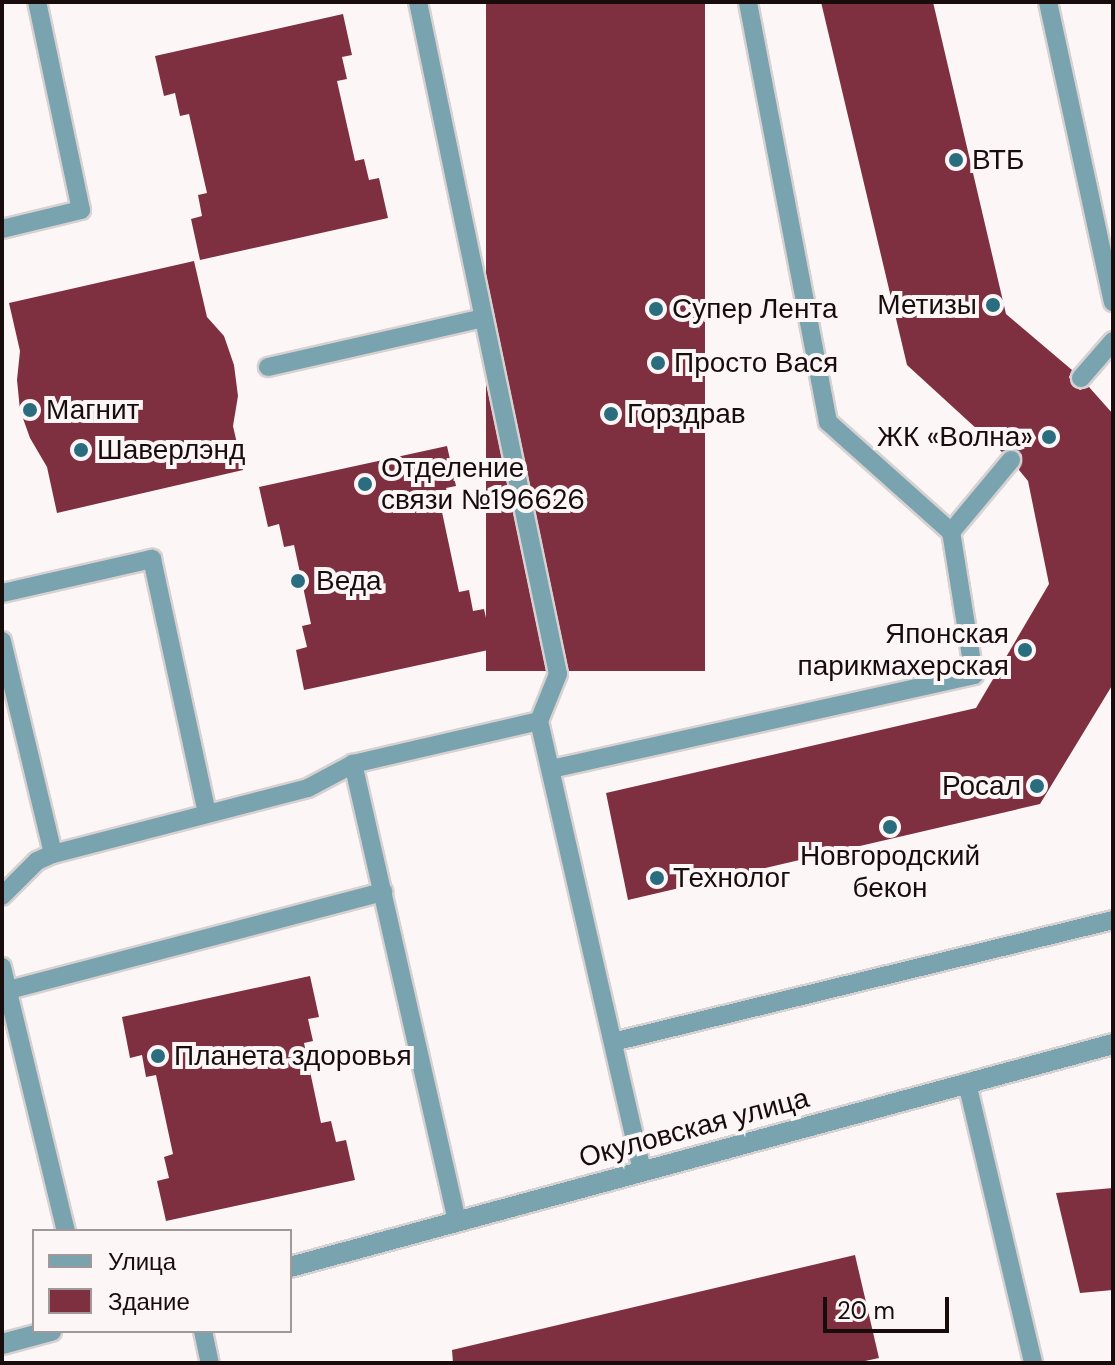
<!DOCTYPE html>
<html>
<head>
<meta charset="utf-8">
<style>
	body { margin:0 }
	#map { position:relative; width:1115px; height:1365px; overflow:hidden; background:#fdf6f6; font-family:"DM Sans",sans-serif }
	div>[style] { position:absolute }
	.building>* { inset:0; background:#7f3040; transform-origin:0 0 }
	.roads { filter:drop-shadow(2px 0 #d8d1d1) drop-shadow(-2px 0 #d8d1d1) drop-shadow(0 2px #d8d1d1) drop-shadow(0 -2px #d8d1d1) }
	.service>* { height:18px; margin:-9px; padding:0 9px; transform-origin:9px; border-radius:9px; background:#78a3af }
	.minor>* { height:20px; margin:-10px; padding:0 10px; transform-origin:10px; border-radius:10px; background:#78a3af }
	.dots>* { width:22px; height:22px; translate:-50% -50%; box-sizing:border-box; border:4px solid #fdf6f6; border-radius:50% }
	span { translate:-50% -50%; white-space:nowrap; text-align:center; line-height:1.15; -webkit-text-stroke:8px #fdf6f6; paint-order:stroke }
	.poi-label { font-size:28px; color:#180c0d }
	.left { translate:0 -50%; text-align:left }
	.right { translate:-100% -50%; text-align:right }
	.street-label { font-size:28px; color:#180c0d }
	.frame { position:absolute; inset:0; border:4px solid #180c0d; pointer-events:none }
	.legend { position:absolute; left:32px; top:1229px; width:260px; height:104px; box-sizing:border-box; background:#fdf6f6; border:2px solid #a19899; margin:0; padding:10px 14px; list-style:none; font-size:24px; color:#180c0d }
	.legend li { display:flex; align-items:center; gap:16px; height:40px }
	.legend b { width:40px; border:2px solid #a19899 }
	.scale { position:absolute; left:823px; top:1297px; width:126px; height:36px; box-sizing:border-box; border:4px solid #180c0d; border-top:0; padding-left:10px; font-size:24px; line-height:28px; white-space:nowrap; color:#180c0d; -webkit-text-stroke:6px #fdf6f6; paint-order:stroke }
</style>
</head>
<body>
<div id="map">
	<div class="building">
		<div style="left:486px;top:2px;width:219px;height:669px"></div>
		<div style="clip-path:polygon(821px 2px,933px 2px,1006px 314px,1072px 370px,1069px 377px,1073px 386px,1080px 390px,1089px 387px,1113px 414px,1113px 684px,1040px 804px,628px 900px,606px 793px,976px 708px,1049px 584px,1028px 481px,1019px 470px,1022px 455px,1014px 448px,1002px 452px,907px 365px)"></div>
		<div style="clip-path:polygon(343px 14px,352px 55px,342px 57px,347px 79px,337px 81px,355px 161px,364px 159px,369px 180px,379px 178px,388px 218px,200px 260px,191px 219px,202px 216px,198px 195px,207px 193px,189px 114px,180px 116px,175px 93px,164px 96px,155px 56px)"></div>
		<div style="clip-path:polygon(194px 261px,207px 317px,224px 336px,234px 365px,238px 396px,233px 426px,243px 470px,57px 513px,47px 467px,30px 438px,20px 410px,17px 380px,20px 351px,9px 303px)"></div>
		<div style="clip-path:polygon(447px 446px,456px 486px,446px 488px,451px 510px,442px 512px,459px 592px,469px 590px,473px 611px,484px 609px,493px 649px,304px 690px,296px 650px,307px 647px,302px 626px,311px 624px,294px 545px,284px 547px,279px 524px,268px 527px,259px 487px)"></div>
		<div style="clip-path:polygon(310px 976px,319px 1017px,308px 1019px,313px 1041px,304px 1043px,321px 1123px,331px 1121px,336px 1142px,346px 1140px,355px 1180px,166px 1221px,157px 1181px,169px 1178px,164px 1157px,173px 1154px,156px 1075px,146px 1077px,142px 1055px,130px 1058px,122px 1017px)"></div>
		<div style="clip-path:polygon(1113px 1188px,1113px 1290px,1080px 1293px,1056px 1193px)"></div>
		<div style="clip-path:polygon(855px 1255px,879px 1358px,856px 1363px,453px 1363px,452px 1350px)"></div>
	</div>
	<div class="roads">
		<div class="service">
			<div style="left:418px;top:2px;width:686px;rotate:78.23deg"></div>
			<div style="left:558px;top:674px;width:51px;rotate:112deg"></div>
			<div style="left:539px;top:721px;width:462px;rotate:77.1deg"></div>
			<div style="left:1048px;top:2px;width:307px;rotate:77.8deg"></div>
			<div style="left:2px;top:229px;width:81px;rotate:-13.5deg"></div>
			<div style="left:81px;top:210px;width:213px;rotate:-101.9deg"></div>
			<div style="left:268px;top:367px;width:221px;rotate:-12.8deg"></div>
			<div style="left:1081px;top:378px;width:49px;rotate:-49.1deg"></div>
			<div style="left:951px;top:532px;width:94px;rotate:-50.2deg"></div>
			<div style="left:2px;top:593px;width:154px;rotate:-12.8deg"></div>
			<div style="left:152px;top:559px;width:260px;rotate:77.8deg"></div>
			<div style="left:2px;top:641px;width:219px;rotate:76.5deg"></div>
			<div style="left:551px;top:769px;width:433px;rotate:-12.5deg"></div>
			<div style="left:974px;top:675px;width:145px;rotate:-99.1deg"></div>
			<div style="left:951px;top:532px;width:165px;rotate:-138.2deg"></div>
			<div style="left:828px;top:422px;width:428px;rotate:-100.8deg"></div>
			<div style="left:2px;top:896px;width:49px;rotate:-45deg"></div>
			<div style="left:37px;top:861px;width:17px;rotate:-24deg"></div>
			<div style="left:53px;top:854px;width:263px;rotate:-14.5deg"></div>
			<div style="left:308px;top:788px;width:51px;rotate:-28.1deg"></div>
			<div style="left:2px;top:967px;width:272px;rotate:76.4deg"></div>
			<div style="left:9px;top:990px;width:387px;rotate:-14.7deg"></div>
			<div style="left:613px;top:1042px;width:515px;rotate:-13.71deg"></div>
			<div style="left:967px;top:1083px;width:288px;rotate:76.7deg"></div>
			<div style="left:457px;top:1221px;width:469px;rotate:-102.8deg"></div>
			<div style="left:353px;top:764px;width:191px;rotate:-13deg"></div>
			<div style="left:203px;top:1331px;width:33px;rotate:78deg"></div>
		</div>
		<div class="minor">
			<div style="left:290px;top:1267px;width:853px;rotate:-15.16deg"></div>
			<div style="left:2px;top:1344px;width:51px;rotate:-14.9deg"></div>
		</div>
	</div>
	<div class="dots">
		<div style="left:956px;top:160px;background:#296d7e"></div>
		<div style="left:993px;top:305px;background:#296d7e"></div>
		<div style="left:656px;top:309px;background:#296d7e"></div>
		<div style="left:658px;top:363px;background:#296d7e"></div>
		<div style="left:30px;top:410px;background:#296d7e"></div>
		<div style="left:611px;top:414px;background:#296d7e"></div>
		<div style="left:1049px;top:437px;background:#296d7e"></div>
		<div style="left:81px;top:450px;background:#296d7e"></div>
		<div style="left:365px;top:484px;background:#296d7e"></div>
		<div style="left:298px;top:581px;background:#296d7e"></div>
		<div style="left:1025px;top:650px;background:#296d7e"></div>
		<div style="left:1037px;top:786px;background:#296d7e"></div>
		<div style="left:890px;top:827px;background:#296d7e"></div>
		<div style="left:657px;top:878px;background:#296d7e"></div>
		<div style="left:158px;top:1056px;background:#296d7e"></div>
	</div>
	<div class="poi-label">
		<span class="left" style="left:972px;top:160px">ВТБ</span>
		<span class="right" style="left:977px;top:305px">Метизы</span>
		<span class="left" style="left:672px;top:309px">Супер Лента</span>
		<span class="left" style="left:674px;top:363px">Просто Вася</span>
		<span class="left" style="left:46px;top:410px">Магнит</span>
		<span class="left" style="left:627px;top:414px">Горздрав</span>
		<span class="right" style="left:1033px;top:437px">ЖК «Волна»</span>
		<span class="left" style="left:97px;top:450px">Шаверлэнд</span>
		<span class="left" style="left:381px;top:484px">Отделение<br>связи №196626</span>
		<span class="left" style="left:316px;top:581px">Веда</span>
		<span class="right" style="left:1009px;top:650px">Японская<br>парикмахерская</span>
		<span class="right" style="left:1021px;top:786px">Росал</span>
		<span style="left:890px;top:872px">Новгородский<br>бекон</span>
		<span class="left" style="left:673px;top:878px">Технолог</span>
		<span class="left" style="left:174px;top:1056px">Планета здоровья</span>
	</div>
	<div class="street-label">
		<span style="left:694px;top:1128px;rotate:-15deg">Окуловская улица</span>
	</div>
	<div class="frame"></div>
	<ul class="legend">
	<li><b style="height:10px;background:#78a3af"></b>Улица</li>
	<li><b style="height:22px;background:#7f3040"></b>Здание</li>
	</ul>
	<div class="scale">20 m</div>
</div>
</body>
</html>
